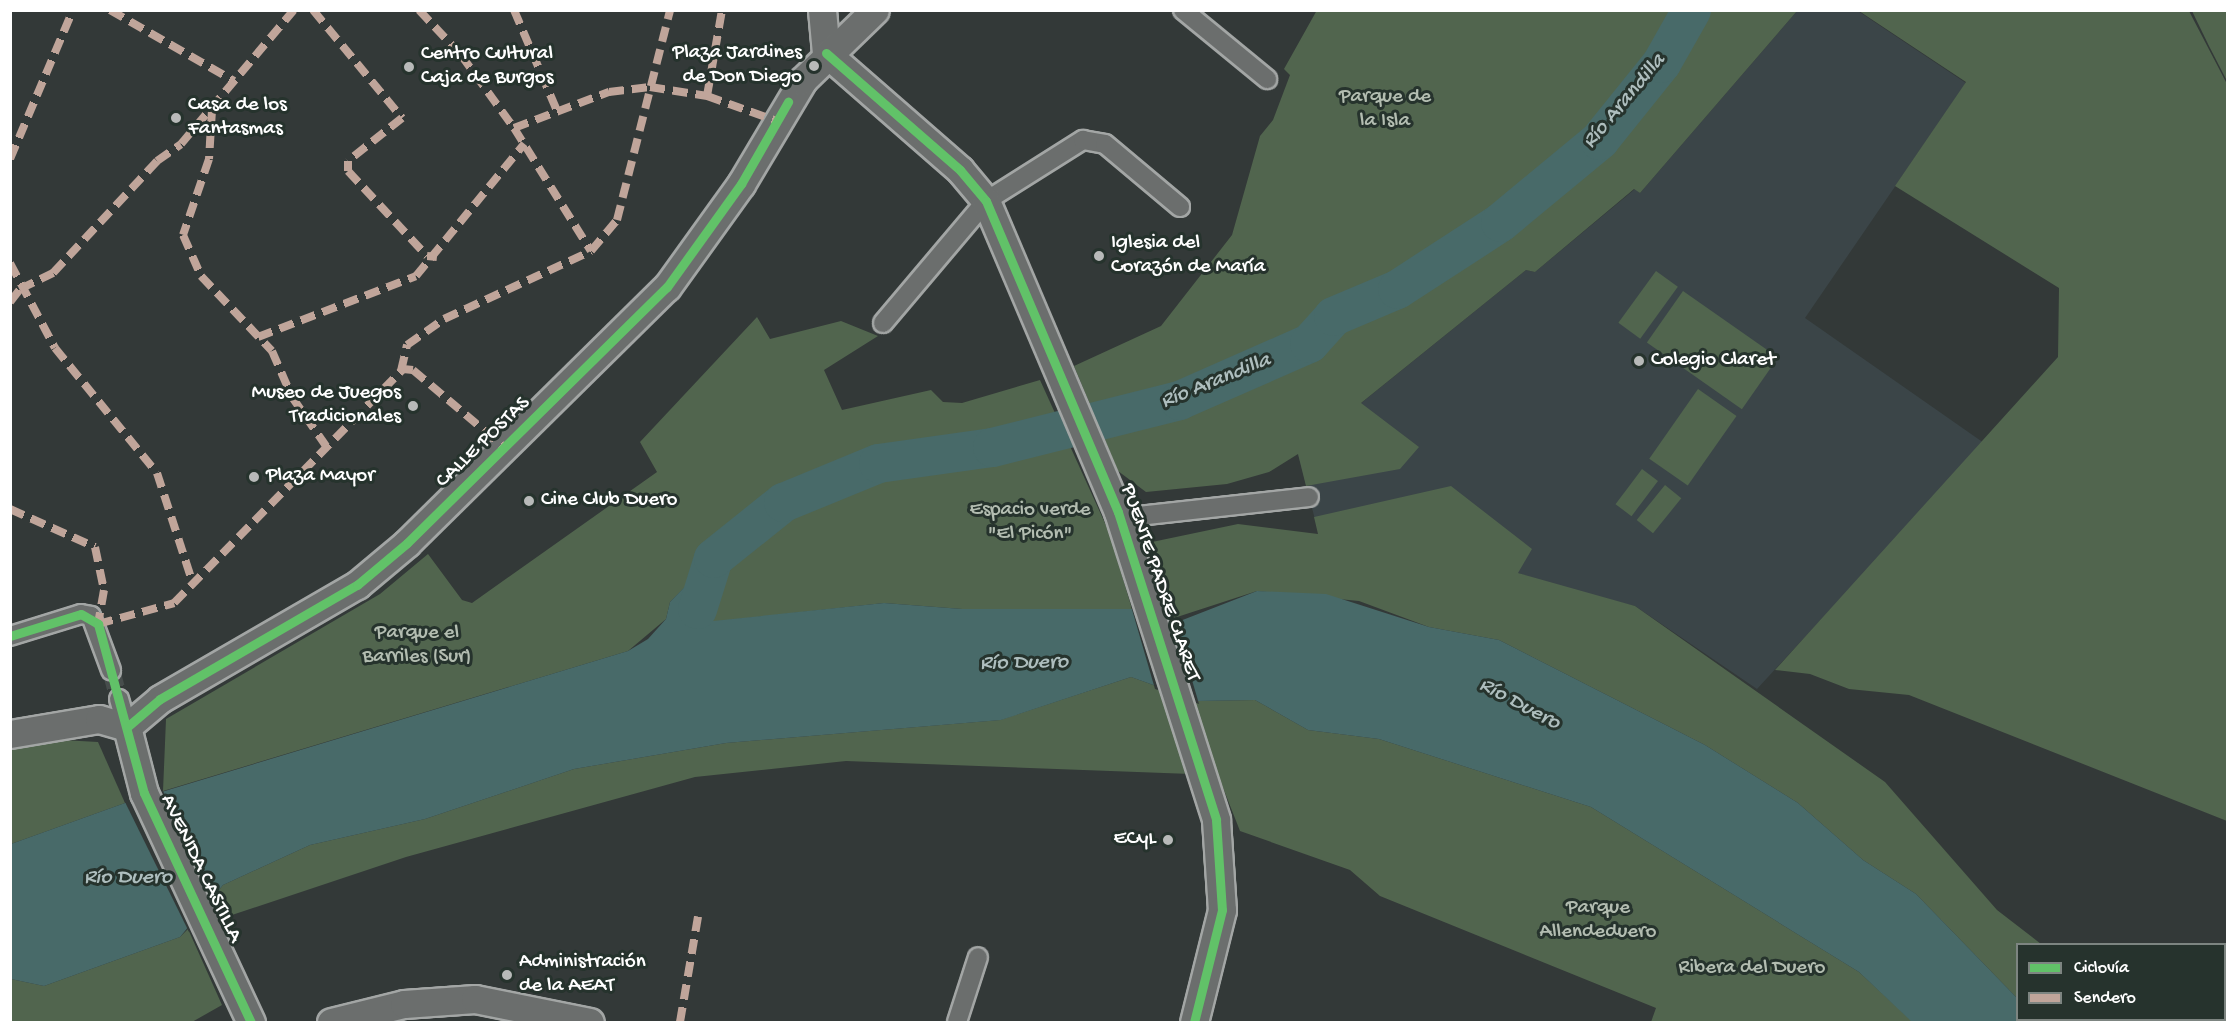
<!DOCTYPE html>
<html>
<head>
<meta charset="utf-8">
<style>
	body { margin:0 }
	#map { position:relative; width:2238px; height:1033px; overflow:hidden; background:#333938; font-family:"Gochi Hand",sans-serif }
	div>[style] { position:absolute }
	.built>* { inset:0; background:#3b4548 }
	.green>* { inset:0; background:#51654e; transform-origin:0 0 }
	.water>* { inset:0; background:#486a69 }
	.pier>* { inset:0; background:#333938 }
	.river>* { height:39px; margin:-19.5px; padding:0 19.5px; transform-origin:19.5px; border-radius:19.5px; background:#486a69 }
	.street-tunnel>* { height:18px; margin-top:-9px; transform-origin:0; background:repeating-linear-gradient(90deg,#474d4c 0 18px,transparent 0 27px) }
	.roads { filter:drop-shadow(2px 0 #a3a6a5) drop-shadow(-2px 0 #a3a6a5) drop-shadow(0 2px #a3a6a5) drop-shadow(0 -2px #a3a6a5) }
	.street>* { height:18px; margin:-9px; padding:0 9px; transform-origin:9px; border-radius:9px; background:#6b6e6d }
	.secondary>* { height:27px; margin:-13.5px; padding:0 13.5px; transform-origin:13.5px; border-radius:13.5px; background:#6b6e6d }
	.quiet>* { height:8px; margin-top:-4px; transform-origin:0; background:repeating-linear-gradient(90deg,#c0a59a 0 15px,transparent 0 23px) }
	.cycleway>* { height:9px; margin:-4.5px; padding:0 4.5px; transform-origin:4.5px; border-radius:4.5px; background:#61c268 }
	.dots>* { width:16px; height:16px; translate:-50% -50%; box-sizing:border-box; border:3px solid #26332d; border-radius:50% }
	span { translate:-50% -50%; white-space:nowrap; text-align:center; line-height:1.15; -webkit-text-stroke:6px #26332d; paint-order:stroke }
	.poi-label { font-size:21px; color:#fff }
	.right { translate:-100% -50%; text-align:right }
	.left { translate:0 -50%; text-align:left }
	.park-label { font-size:21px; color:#b3bdb1 }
	.street-label { font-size:21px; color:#fff }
	.water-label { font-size:22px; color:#aebebe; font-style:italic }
	.frame { position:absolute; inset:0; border:12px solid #fff; pointer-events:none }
	.legend { position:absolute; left:2016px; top:943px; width:210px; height:78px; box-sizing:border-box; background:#26332d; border:2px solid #7d8581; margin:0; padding:8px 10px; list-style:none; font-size:18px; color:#fff }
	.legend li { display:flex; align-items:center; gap:12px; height:30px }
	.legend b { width:30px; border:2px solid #7d8581 }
</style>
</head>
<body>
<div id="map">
	<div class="built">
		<div style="clip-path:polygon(1797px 11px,1858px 11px,1966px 83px,1805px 318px,1984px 443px,1757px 689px,1635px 606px,1558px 588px,1460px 551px,1319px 535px,1298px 454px,1526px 270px,1535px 272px,1635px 189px,1640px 193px)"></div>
	</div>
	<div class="green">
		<div style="clip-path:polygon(1317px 10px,1797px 11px,1640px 193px,1634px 189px,1535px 272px,1526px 270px,1361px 403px,1419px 447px,1400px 469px,1306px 486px,1298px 454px,1269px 472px,1227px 484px,1146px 492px,1118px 471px,1074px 366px,1161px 326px,1232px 235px,1260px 136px,1273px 120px,1290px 75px,1284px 69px)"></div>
		<div style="clip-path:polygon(1859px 11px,2189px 11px,2227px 84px,2227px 821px,1909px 695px,1849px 689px,1810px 674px,1775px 670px,2058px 357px,2059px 288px,1895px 186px,1966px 82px)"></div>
		<div style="clip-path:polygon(2192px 11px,2227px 11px,2227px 81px,2209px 46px)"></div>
		<div style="left:1656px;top:271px;width:27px;height:64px;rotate:36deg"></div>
		<div style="left:1683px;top:291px;width:116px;height:63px;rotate:35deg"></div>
		<div style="clip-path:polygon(757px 317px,770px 339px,841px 321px,878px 336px,824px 370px,842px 410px,931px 390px,943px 402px,962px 403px,1040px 380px,1109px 532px,1132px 609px,962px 609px,884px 603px,694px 624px,717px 568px,713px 559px,670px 602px,666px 619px,628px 651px,163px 791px,166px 719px,380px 594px,428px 554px,462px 600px,472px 603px,657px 472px,640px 442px)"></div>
		<div style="left:1698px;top:389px;width:47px;height:85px;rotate:35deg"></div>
		<div style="left:1642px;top:469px;width:20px;height:44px;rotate:37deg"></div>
		<div style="left:1665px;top:485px;width:21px;height:45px;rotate:39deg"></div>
		<div style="clip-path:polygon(1451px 486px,1532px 549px,1518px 573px,1635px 606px,1885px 782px,1997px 910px,2041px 944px,2018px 944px,2017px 998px,1916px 894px,1863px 860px,1798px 803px,1705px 745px,1499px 640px,1429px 627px,1359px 601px,1257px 591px,1174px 618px,1152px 542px,1238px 524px,1318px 534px,1314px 517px)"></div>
		<div style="clip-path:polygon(1131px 677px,1198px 701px,1255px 700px,1308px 730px,1379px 739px,1591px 807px,1859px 972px,1913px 1022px,1651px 1022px,1656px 1008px,1380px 896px,1350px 870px,1240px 831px,1218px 775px,846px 761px,695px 777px,406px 857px,226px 917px,215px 895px,223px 885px,310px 845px,425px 819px,574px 769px,726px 743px,1000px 720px)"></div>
		<div style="clip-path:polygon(62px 740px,98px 742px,125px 803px,11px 844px,11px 748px)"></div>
		<div style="clip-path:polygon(188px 929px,222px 1005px,192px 1022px,11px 1022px,11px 979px,44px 986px,180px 937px)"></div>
		<div style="left:2037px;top:1020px;width:100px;height:4px"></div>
	</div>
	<div class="water">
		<div style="clip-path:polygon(713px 558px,717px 568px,694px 623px,884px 603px,962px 609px,1149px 609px,1180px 621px,1257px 591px,1326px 594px,1429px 627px,1499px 640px,1705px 745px,1798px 803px,1863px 860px,1916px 894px,2017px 998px,2018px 1020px,2040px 1022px,1912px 1022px,1859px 972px,1591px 807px,1379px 739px,1308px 730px,1255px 700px,1198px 701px,1131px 677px,1001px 720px,726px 743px,574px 769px,425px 819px,310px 845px,223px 885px,180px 937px,44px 986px,11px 979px,11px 844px,125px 803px,628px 651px,648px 639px,666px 619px,670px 602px)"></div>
	</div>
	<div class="pier">
		<div style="clip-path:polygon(1131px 606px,1173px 615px,1199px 704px,1155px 689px)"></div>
		<div style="clip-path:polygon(162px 789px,216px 898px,189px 932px,124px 800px)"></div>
	</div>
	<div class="river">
		<div style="left:697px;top:609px;width:53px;rotate:-72.6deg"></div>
		<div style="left:713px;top:558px;width:90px;rotate:-38.7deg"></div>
		<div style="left:783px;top:502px;width:103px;rotate:-22.3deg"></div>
		<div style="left:878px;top:463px;width:115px;rotate:-8deg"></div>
		<div style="left:992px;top:447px;width:193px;rotate:-14.1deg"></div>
		<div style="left:1179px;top:400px;width:142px;rotate:-23.7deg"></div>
		<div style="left:1309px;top:343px;width:36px;rotate:-48deg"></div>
		<div style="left:1333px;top:316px;width:69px;rotate:-22.9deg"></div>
		<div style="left:1397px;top:289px;width:123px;rotate:-33deg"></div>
		<div style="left:1500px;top:222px;width:129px;rotate:-39.6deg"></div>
		<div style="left:1599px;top:140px;width:99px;rotate:-51.2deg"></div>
		<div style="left:1661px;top:63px;width:61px;rotate:-60.5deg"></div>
	</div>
	<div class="street-tunnel">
		<div style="left:111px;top:670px;width:30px;rotate:75deg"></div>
	</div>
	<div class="roads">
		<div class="street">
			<div style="left:1183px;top:10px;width:109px;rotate:39.4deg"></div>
			<div style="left:883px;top:323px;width:160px;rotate:-49.8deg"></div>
			<div style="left:986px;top:201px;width:115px;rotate:-32.2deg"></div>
			<div style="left:1083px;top:140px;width:22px;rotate:10deg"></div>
			<div style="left:1105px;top:144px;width:98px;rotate:40deg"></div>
			<div style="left:1120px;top:518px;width:190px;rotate:-6.3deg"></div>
			<div style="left:10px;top:636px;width:74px;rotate:-17.2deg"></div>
			<div style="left:81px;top:614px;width:10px;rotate:11deg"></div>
			<div style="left:91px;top:616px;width:58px;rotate:69.7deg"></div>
			<div style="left:119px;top:699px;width:29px;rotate:74deg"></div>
			<div style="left:957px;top:1022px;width:68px;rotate:-72.1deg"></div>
		</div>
		<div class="secondary">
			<div style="left:822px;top:10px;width:43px;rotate:84.7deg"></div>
			<div style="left:826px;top:53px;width:178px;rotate:41.1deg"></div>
			<div style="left:960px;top:170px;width:40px;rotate:50deg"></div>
			<div style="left:986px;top:201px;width:338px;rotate:67deg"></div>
			<div style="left:1118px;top:512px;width:323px;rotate:72.3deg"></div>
			<div style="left:1216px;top:820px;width:90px;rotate:86.2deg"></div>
			<div style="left:1222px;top:910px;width:115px;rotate:104deg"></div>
			<div style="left:127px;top:727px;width:43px;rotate:-40.3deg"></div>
			<div style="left:160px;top:699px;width:228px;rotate:-30.1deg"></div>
			<div style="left:357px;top:585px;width:65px;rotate:-40deg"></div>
			<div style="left:407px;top:543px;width:365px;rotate:-44.6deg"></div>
			<div style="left:667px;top:287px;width:127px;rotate:-54.3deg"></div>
			<div style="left:741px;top:184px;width:121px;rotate:-59.2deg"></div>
			<div style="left:803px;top:80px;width:100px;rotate:-44.2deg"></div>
			<div style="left:127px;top:727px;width:68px;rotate:75.6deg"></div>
			<div style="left:144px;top:793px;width:253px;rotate:65deg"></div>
			<div style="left:10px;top:734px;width:90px;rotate:-9.6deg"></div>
			<div style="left:99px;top:719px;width:29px;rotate:16deg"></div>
			<div style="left:331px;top:1022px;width:75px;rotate:-13.9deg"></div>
			<div style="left:404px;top:1004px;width:71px;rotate:-4deg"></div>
			<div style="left:475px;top:999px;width:117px;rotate:11.3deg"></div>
		</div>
	</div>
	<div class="quiet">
		<div style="left:110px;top:10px;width:143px;rotate:29.8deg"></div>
		<div style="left:313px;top:10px;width:140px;rotate:50.5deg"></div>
		<div style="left:402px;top:118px;width:69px;rotate:141.5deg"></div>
		<div style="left:348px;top:161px;width:10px;rotate:90deg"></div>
		<div style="left:348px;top:171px;width:116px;rotate:47.1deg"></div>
		<div style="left:427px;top:256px;width:10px;rotate:6deg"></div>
		<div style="left:419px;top:10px;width:62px;rotate:47deg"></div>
		<div style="left:461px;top:55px;width:90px;rotate:54deg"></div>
		<div style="left:514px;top:128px;width:145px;rotate:58deg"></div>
		<div style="left:514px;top:10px;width:110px;rotate:66.9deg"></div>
		<div style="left:707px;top:96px;width:87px;rotate:-80.1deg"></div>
		<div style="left:212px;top:110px;width:49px;rotate:93.5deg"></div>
		<div style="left:209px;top:159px;width:80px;rotate:108.9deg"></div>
		<div style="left:183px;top:235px;width:45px;rotate:66.3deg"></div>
		<div style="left:201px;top:276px;width:103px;rotate:46.6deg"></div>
		<div style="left:272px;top:351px;width:50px;rotate:66.5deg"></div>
		<div style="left:292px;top:397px;width:60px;rotate:55.2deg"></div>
		<div style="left:514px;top:128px;width:102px;rotate:-20.8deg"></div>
		<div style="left:609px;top:92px;width:41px;rotate:-7deg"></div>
		<div style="left:650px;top:87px;width:58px;rotate:9deg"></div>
		<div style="left:707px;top:96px;width:74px;rotate:19.7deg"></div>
		<div style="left:10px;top:159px;width:162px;rotate:-67.1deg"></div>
		<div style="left:10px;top:263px;width:96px;rotate:62.1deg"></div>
		<div style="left:55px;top:348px;width:161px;rotate:50.8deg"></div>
		<div style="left:157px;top:473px;width:117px;rotate:72deg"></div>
		<div style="left:10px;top:302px;width:16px;rotate:-52deg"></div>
		<div style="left:20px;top:289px;width:37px;rotate:-26deg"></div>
		<div style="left:53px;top:273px;width:153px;rotate:-47.1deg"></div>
		<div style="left:157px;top:161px;width:29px;rotate:-35deg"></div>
		<div style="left:181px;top:144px;width:175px;rotate:-49.9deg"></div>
		<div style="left:258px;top:337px;width:169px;rotate:-21.1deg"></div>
		<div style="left:416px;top:276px;width:171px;rotate:-50.7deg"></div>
		<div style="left:401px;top:371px;width:27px;rotate:-77deg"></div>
		<div style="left:407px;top:345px;width:45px;rotate:-35.1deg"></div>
		<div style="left:444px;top:319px;width:162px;rotate:-24.8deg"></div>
		<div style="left:591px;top:251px;width:40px;rotate:-50deg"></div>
		<div style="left:617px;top:220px;width:217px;rotate:-75.8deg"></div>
		<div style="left:10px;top:509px;width:93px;rotate:24.1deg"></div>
		<div style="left:95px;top:547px;width:44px;rotate:78.2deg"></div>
		<div style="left:104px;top:590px;width:35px;rotate:100deg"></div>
		<div style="left:98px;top:624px;width:79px;rotate:-15.4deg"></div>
		<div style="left:174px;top:603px;width:327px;rotate:-45.6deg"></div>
		<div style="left:403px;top:369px;width:10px;rotate:6deg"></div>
		<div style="left:413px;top:370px;width:121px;rotate:40.3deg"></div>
		<div style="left:680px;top:1022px;width:107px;rotate:-80.3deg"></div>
	</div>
	<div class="cycleway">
		<div style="left:826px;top:53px;width:178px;rotate:41.1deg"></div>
		<div style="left:960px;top:170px;width:40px;rotate:50deg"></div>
		<div style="left:986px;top:201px;width:338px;rotate:67deg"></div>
		<div style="left:1118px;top:512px;width:323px;rotate:72.3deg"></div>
		<div style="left:1216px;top:820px;width:90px;rotate:86.2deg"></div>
		<div style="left:1222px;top:910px;width:115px;rotate:104deg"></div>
		<div style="left:10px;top:636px;width:74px;rotate:-17.2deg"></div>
		<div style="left:81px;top:614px;width:20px;rotate:30deg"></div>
		<div style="left:98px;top:624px;width:175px;rotate:74.8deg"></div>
		<div style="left:144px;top:793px;width:253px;rotate:65deg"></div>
		<div style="left:127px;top:727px;width:43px;rotate:-40.3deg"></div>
		<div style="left:160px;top:699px;width:228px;rotate:-30.1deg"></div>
		<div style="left:357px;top:585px;width:65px;rotate:-40deg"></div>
		<div style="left:407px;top:543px;width:365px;rotate:-44.6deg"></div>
		<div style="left:667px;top:287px;width:127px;rotate:-54.3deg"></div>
		<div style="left:741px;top:184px;width:95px;rotate:-60.2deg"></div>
	</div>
	<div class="dots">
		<div style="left:814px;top:66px;background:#b8bab9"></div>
		<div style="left:409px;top:67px;background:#b8bab9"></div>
		<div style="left:176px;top:118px;background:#b8bab9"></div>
		<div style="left:1099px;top:256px;background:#b8bab9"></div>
		<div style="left:1639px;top:361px;background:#b8bab9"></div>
		<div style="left:413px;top:406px;background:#b8bab9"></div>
		<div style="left:254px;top:477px;background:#b8bab9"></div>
		<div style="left:529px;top:501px;background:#b8bab9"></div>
		<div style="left:1168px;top:840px;background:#b8bab9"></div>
		<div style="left:507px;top:975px;background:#b8bab9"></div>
	</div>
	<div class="poi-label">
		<span class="right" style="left:802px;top:66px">Plaza Jardines<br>de Don Diego</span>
		<span class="left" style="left:421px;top:67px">Centro Cultural<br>Caja de Burgos</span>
		<span class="left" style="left:188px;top:118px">Casa de los<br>Fantasmas</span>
		<span class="left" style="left:1111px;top:256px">Iglesia del<br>Corazón de María</span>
		<span class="left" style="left:1651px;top:361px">Colegio Claret</span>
		<span class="right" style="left:401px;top:406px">Museo de Juegos<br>Tradicionales</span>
		<span class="left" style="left:266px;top:477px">Plaza Mayor</span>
		<span class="left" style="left:541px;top:501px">Cine Club Duero</span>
		<span class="right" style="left:1156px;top:840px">ECyL</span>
		<span class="left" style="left:519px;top:975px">Administración<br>de la AEAT</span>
	</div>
	<div class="park-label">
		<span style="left:1385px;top:110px">Parque de<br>la Isla</span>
		<span style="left:1030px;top:523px">Espacio verde<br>"El Picón"</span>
		<span style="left:417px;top:646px">Parque el<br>Barriles (Sur)</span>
		<span style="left:1598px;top:921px">Parque<br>Allendeduero</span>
		<span style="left:1752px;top:969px">Ribera del Duero</span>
	</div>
	<div class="street-label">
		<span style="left:484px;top:443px;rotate:-44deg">CALLE POSTAS</span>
		<span style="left:1159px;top:583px;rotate:71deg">PUENTE PADRE CLARET</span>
		<span style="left:200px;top:869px;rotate:64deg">AVENIDA CASTILLA</span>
	</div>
	<div class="water-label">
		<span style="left:1625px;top:102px;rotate:-50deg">Río Arandilla</span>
		<span style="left:1216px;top:382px;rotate:-22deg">Río Arandilla</span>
		<span style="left:1024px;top:664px;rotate:-1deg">Río Duero</span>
		<span style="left:1519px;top:705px;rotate:28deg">Río Duero</span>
		<span style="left:128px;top:879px">Río Duero</span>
	</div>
	<div class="frame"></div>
	<ul class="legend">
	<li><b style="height:8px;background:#61c268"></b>Ciclovía</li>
	<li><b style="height:8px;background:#c0a59a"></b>Sendero</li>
	</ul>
</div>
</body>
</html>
